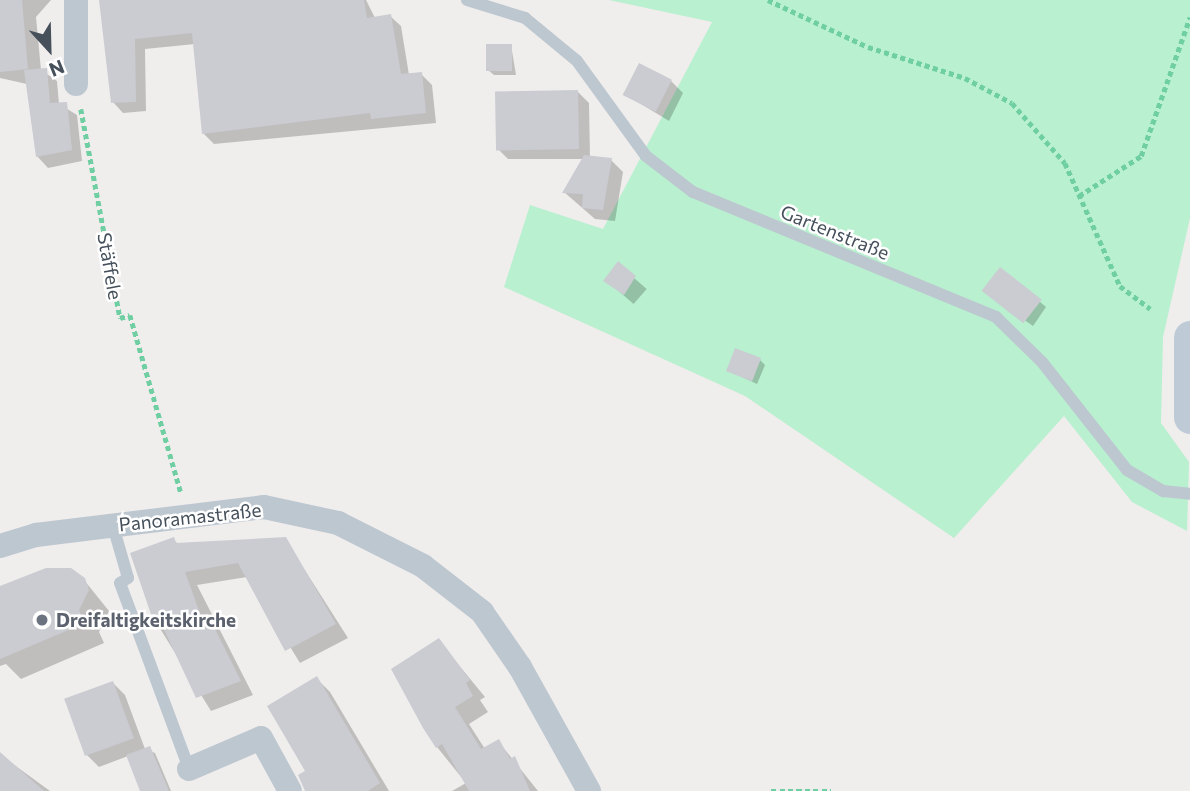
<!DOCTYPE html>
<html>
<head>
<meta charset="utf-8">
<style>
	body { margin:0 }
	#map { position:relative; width:1190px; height:791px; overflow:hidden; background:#f0eded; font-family:Commissioner,sans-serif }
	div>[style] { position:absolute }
	.green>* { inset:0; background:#b9f0cf }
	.shadow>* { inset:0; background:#0003; transform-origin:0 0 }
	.building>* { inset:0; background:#caccd2; transform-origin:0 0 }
	.path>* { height:4.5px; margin-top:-2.25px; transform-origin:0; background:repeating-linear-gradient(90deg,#70cfa2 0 5px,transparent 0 8.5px) }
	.lane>* { height:12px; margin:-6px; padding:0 6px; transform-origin:6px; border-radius:6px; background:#bdc7d0 }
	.street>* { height:24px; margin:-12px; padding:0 12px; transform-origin:12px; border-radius:12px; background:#bdc7d0 }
	.secondary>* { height:33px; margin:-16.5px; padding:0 16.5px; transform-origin:16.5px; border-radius:16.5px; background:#bfcad7 }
	.dots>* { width:19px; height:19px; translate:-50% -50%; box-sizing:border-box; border:4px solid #fff; border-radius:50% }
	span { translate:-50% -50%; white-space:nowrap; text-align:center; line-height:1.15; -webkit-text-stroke:5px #fff; paint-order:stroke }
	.street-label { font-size:19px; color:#45505b }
	.worship-label { font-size:19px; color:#5b616d; font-weight:700 }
	.left { translate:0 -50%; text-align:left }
	.north { position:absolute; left:14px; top:14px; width:70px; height:70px; -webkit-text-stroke:5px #fff; paint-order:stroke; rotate:158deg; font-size:19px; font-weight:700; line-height:28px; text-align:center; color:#45505b }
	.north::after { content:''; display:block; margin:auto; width:24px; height:32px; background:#45505b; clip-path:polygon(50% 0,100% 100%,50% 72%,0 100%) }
</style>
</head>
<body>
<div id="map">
	<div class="green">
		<div style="clip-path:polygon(609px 0,1190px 0,1190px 218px,1163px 337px,1161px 423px,1189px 462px,1187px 531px,1132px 502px,1064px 416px,954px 538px,745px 396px,504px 287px,530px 205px,603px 229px,712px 22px)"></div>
	</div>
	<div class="shadow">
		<div style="clip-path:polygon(0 0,51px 0,36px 17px,41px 70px,57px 81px,59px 104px,77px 115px,82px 161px,48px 168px,37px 156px,27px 84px,0 78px)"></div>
		<div style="clip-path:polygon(101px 0,366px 0,375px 18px,390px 16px,401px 26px,409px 75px,421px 74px,432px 85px,436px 123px,214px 144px,204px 134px,195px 44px,145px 49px,146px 111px,123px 113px,113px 102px)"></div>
		<div style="clip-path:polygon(511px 45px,516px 75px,494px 75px,488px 70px)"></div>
		<div style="clip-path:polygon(671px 81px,683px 93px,669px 121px,623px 93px)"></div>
		<div style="clip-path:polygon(578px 92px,589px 103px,590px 158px,611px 160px,623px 172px,615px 221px,595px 219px,564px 192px,584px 159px,508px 159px,497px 148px)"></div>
		<div style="left:618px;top:264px;width:38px;height:20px;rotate:41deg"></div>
		<div style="clip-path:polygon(989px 295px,1040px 302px,1046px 307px,1033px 326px)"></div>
		<div style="clip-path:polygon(760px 360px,765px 365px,757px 384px,729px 371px)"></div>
		<div style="clip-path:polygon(173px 539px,179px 545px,285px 539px,348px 638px,300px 663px,247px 577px,197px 585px,253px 695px,211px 711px,156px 622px)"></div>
		<div style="clip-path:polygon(84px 580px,109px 611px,99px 632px,104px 643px,21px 679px,6px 664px,0 666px,0 588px)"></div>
		<div style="clip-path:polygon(439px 641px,485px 697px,480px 700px,488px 712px,469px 724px,485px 749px,498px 741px,538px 791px,452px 791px,466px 783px,437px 747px,393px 669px)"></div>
		<div style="clip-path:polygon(317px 679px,330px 692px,389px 791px,308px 791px)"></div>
		<div style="clip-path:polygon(113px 683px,125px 695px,145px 749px,155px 753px,171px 791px,142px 791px,128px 756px,99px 767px,87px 755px)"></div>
		<div style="clip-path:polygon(2px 756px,50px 791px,0 791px)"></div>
	</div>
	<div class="building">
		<div style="clip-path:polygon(0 0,22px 0,28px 69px,0 72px)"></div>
		<div style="clip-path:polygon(99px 0,364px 0,367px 18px,391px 14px,401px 74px,422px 72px,426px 113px,371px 119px,370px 113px,202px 134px,192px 33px,135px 39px,136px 102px,111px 103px)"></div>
		<div style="left:486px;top:44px;width:26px;height:27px"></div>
		<div style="left:639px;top:63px;width:37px;height:36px;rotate:27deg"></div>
		<div style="clip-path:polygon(47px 68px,50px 103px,67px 102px,72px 150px,36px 157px,24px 70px)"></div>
		<div style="left:578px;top:90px;width:59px;height:83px;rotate:89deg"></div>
		<div style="clip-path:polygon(584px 155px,612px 158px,603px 210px,582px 208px,583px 194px,562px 193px)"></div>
		<div style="clip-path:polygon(618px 261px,636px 276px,624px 295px,603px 281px)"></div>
		<div style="left:1000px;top:267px;width:53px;height:30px;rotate:38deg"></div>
		<div style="left:735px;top:348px;width:28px;height:25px;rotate:21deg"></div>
		<div style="clip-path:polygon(174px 537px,176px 543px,286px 537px,336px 624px,285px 651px,238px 563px,185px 572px,202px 619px,209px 617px,241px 681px,196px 698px,160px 621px,154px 623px,130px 553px)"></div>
		<div style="clip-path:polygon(46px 568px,71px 568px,85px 578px,89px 590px,79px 610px,85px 623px,0 659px,0 586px)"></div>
		<div style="clip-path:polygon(439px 638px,470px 680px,466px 683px,473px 696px,455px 707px,481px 749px,499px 739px,510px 759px,515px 756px,530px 791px,469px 791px,442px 744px,436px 748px,423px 728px,391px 669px)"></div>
		<div style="clip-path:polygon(317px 676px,380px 783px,368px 791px,305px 791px,298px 775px,305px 771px,267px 706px)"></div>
		<div style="left:113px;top:681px;width:61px;height:52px;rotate:70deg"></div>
		<div style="clip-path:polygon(150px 746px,169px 791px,140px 791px,126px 755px)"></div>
		<div style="clip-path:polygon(0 752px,44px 791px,0 791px)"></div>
	</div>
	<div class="path">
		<div style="left:768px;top:0;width:110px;rotate:25.2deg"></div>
		<div style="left:868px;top:47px;width:102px;rotate:17.7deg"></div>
		<div style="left:965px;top:78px;width:53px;rotate:28deg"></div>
		<div style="left:1012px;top:103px;width:80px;rotate:48.5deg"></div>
		<div style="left:1065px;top:163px;width:135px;rotate:65.9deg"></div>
		<div style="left:1120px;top:286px;width:38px;rotate:37deg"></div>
		<div style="left:81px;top:109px;width:213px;rotate:79.4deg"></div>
		<div style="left:120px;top:318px;width:10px;rotate:-17deg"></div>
		<div style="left:130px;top:315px;width:185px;rotate:74deg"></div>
		<div style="left:1079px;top:196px;width:74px;rotate:-32.8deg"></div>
		<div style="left:1141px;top:156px;width:147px;rotate:-70.6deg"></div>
		<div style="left:771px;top:791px;width:60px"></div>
	</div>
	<div class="lane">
		<div style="left:467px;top:0;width:61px;rotate:17.2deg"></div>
		<div style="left:525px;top:18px;width:67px;rotate:39.6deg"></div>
		<div style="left:577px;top:61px;width:117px;rotate:54deg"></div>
		<div style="left:646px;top:156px;width:59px;rotate:37.5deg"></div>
		<div style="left:693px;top:192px;width:328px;rotate:22.4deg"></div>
		<div style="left:996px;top:317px;width:64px;rotate:44.4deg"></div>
		<div style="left:1042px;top:362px;width:137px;rotate:51.8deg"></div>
		<div style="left:1127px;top:470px;width:42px;rotate:30.3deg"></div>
		<div style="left:1163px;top:491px;width:27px;rotate:6deg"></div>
		<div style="left:113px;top:526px;width:54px;rotate:73.9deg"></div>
		<div style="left:128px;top:578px;width:9px;rotate:148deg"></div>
		<div style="left:120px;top:583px;width:198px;rotate:69.6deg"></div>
	</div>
	<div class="street">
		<div style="left:76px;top:0;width:84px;rotate:90deg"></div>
		<div style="left:0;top:546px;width:38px;rotate:-17deg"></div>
		<div style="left:36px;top:535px;width:230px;rotate:-7deg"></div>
		<div style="left:264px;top:507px;width:76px;rotate:12.2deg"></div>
		<div style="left:338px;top:523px;width:95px;rotate:26.8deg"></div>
		<div style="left:423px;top:566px;width:75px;rotate:37.9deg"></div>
		<div style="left:482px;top:612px;width:67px;rotate:55.4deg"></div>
		<div style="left:520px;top:667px;width:142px;rotate:60.9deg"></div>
		<div style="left:189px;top:769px;width:78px;rotate:-23.3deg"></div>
		<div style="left:261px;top:738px;width:60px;rotate:61.3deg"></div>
	</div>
	<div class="secondary">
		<div style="left:1190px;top:337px;width:80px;rotate:90deg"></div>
	</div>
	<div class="dots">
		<div style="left:42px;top:620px;background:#6b7280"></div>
	</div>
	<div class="street-label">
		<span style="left:835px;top:232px;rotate:22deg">Gartenstraße</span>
		<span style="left:110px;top:266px;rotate:80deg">Stäffele</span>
		<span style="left:190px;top:517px;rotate:-6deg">Panoramastraße</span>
	</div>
	<div class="worship-label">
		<span class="left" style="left:56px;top:620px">Dreifaltigkeitskirche</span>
	</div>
	<div class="north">N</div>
</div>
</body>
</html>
